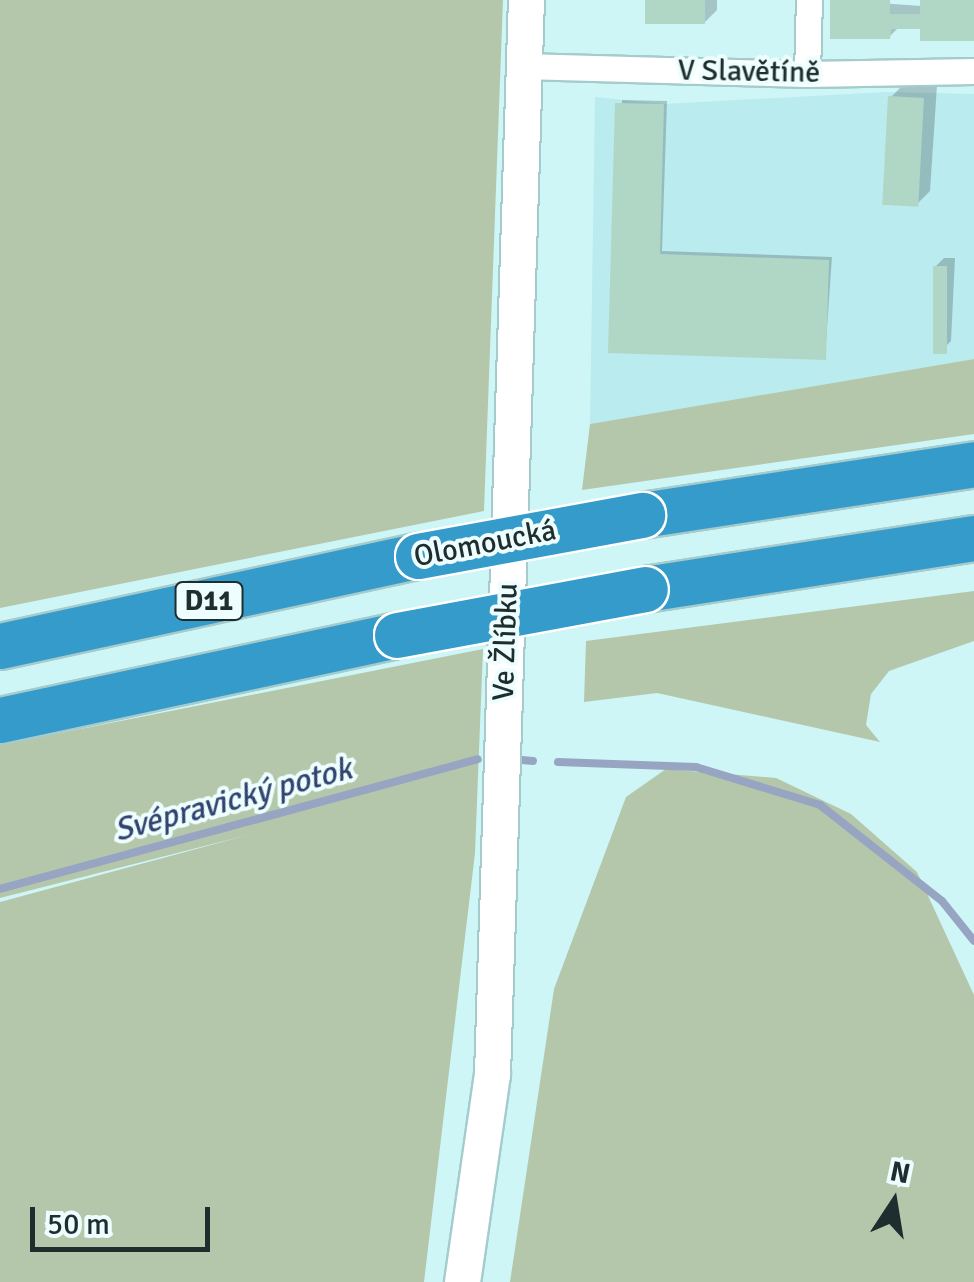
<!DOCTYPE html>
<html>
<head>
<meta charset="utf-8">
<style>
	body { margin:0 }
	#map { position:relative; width:974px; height:1282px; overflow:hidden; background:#cef6f7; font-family:Signika,sans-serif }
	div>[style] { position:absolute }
	.built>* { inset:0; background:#baebee }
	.green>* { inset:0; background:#b4c7ab }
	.shadow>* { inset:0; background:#0003 }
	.stream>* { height:8px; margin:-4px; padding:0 4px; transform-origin:4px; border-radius:4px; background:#97a5c3 }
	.building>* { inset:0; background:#b0d6c6; transform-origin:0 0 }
	.roads { filter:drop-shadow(2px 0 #a5cbcd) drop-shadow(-2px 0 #a5cbcd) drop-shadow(0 2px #a5cbcd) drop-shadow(0 -2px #a5cbcd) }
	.street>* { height:25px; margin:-12.5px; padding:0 12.5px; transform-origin:12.5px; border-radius:12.5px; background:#fff }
	.secondary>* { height:35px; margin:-17.5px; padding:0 17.5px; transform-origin:17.5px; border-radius:17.5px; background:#fff }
	.highway>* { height:45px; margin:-22.5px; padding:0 22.5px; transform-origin:22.5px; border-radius:22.5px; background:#359bca }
	.bridges { filter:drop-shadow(2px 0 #fff) drop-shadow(-2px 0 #fff) drop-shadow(0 2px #fff) drop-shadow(0 -2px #fff) }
	.highway-bridge>* { height:45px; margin:-22.5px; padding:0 22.5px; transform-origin:22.5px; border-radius:22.5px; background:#359bca }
	span { translate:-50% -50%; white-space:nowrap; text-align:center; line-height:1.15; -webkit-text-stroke:8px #eefefe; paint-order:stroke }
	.shield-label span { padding:2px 8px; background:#eefefe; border:2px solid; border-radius:8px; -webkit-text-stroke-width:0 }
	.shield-label { font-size:28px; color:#1e2d2e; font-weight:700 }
	.street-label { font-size:30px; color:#1e2d2e }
	.water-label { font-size:32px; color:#31446f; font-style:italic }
	.north { position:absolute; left:844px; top:1152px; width:100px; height:100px; -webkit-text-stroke:8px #eefefe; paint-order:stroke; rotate:12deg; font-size:28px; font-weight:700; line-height:40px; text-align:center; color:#1e2d2e }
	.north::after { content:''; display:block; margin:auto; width:35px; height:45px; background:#1e2d2e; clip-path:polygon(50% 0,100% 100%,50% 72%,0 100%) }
	.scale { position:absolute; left:30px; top:1207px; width:180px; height:45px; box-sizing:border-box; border:5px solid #1e2d2e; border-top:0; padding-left:12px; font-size:30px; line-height:35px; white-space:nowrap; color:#1e2d2e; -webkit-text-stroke:8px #eefefe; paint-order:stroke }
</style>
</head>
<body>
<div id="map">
	<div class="built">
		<div style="clip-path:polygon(886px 92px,974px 94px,974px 359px,590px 424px,595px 97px,664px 104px)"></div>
	</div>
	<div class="green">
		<div style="clip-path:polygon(0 0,503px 0,484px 511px,0 608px)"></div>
		<div style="clip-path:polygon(974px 359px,974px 434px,582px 490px,590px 424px)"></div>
		<div style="clip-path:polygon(974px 591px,974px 641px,889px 671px,871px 694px,866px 725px,880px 742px,657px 693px,584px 702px,586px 641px)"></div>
		<div style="clip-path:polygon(483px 649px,475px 853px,424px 1282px,0 1282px,0 902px,248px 835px,0 898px,0 745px)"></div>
		<div style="clip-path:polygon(666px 769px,776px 778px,851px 814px,917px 872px,974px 995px,974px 1282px,510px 1282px,554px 989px,626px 797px)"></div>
	</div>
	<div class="shadow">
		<div style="clip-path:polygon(645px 0,717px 0,717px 10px,703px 24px,648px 22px)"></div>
		<div style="clip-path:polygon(834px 0,922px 6px,922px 0,974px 0,974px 38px,922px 27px,899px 27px,889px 37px)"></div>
		<div style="clip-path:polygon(904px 84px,937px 85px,930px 191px,916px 205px,891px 97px)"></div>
		<div style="clip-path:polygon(622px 100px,667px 101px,662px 251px,832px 257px,825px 357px,611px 351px)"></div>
		<div style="clip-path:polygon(944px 258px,955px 258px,951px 341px,942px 350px,935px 267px)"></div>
	</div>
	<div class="stream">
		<div style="left:522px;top:760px;width:11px;rotate:5deg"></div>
		<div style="left:558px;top:762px;width:138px;rotate:2.1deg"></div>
		<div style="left:696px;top:767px;width:130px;rotate:17deg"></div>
		<div style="left:820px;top:805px;width:155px;rotate:38.2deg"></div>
		<div style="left:942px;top:901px;width:51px;rotate:51.3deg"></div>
		<div style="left:0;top:889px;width:495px;rotate:-15.2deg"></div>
	</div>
	<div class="building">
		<div style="left:645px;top:0;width:60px;height:24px"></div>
		<div style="clip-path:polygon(830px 0,890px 0,890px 14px,920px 14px,920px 0,974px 0,974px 41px,920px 41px,920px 29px,891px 29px,890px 39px,830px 39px)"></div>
		<div style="left:888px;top:96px;width:36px;height:109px;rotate:3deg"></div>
		<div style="clip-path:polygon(615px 103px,664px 104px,660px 254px,829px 260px,826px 360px,608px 353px)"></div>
		<div style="left:933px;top:266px;width:14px;height:88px"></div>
	</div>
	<div class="roads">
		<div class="street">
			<div style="left:523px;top:66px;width:284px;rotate:1.6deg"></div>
			<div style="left:807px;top:74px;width:167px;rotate:-1deg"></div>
			<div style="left:807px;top:74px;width:74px;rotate:-88.5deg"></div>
		</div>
		<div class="secondary">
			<div style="left:462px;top:1282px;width:210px;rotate:-81.8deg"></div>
			<div style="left:492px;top:1074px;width:1075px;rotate:-88.19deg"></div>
		</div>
		<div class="highway">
			<div style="left:642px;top:515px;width:336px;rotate:-8.7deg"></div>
			<div style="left:645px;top:589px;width:333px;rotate:-8.8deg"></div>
			<div style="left:0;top:646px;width:428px;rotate:-12.2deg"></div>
			<div style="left:0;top:720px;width:406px;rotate:-12.1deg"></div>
		</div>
	</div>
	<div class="bridges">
		<div class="highway-bridge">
			<div style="left:418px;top:556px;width:228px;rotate:-10.4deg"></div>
			<div style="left:397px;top:635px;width:252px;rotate:-10.5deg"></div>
		</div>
	</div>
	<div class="shield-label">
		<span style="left:209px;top:601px">D11</span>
	</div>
	<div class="street-label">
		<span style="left:749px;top:72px;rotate:1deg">V Slavětíně</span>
		<span style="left:485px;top:544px;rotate:-11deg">Olomoucká</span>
		<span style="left:506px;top:642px;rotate:-88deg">Ve Žlíbku</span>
	</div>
	<div class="water-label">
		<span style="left:233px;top:800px;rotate:-15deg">Svépravický potok</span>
	</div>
	<div class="north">N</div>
	<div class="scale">50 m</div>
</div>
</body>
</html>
